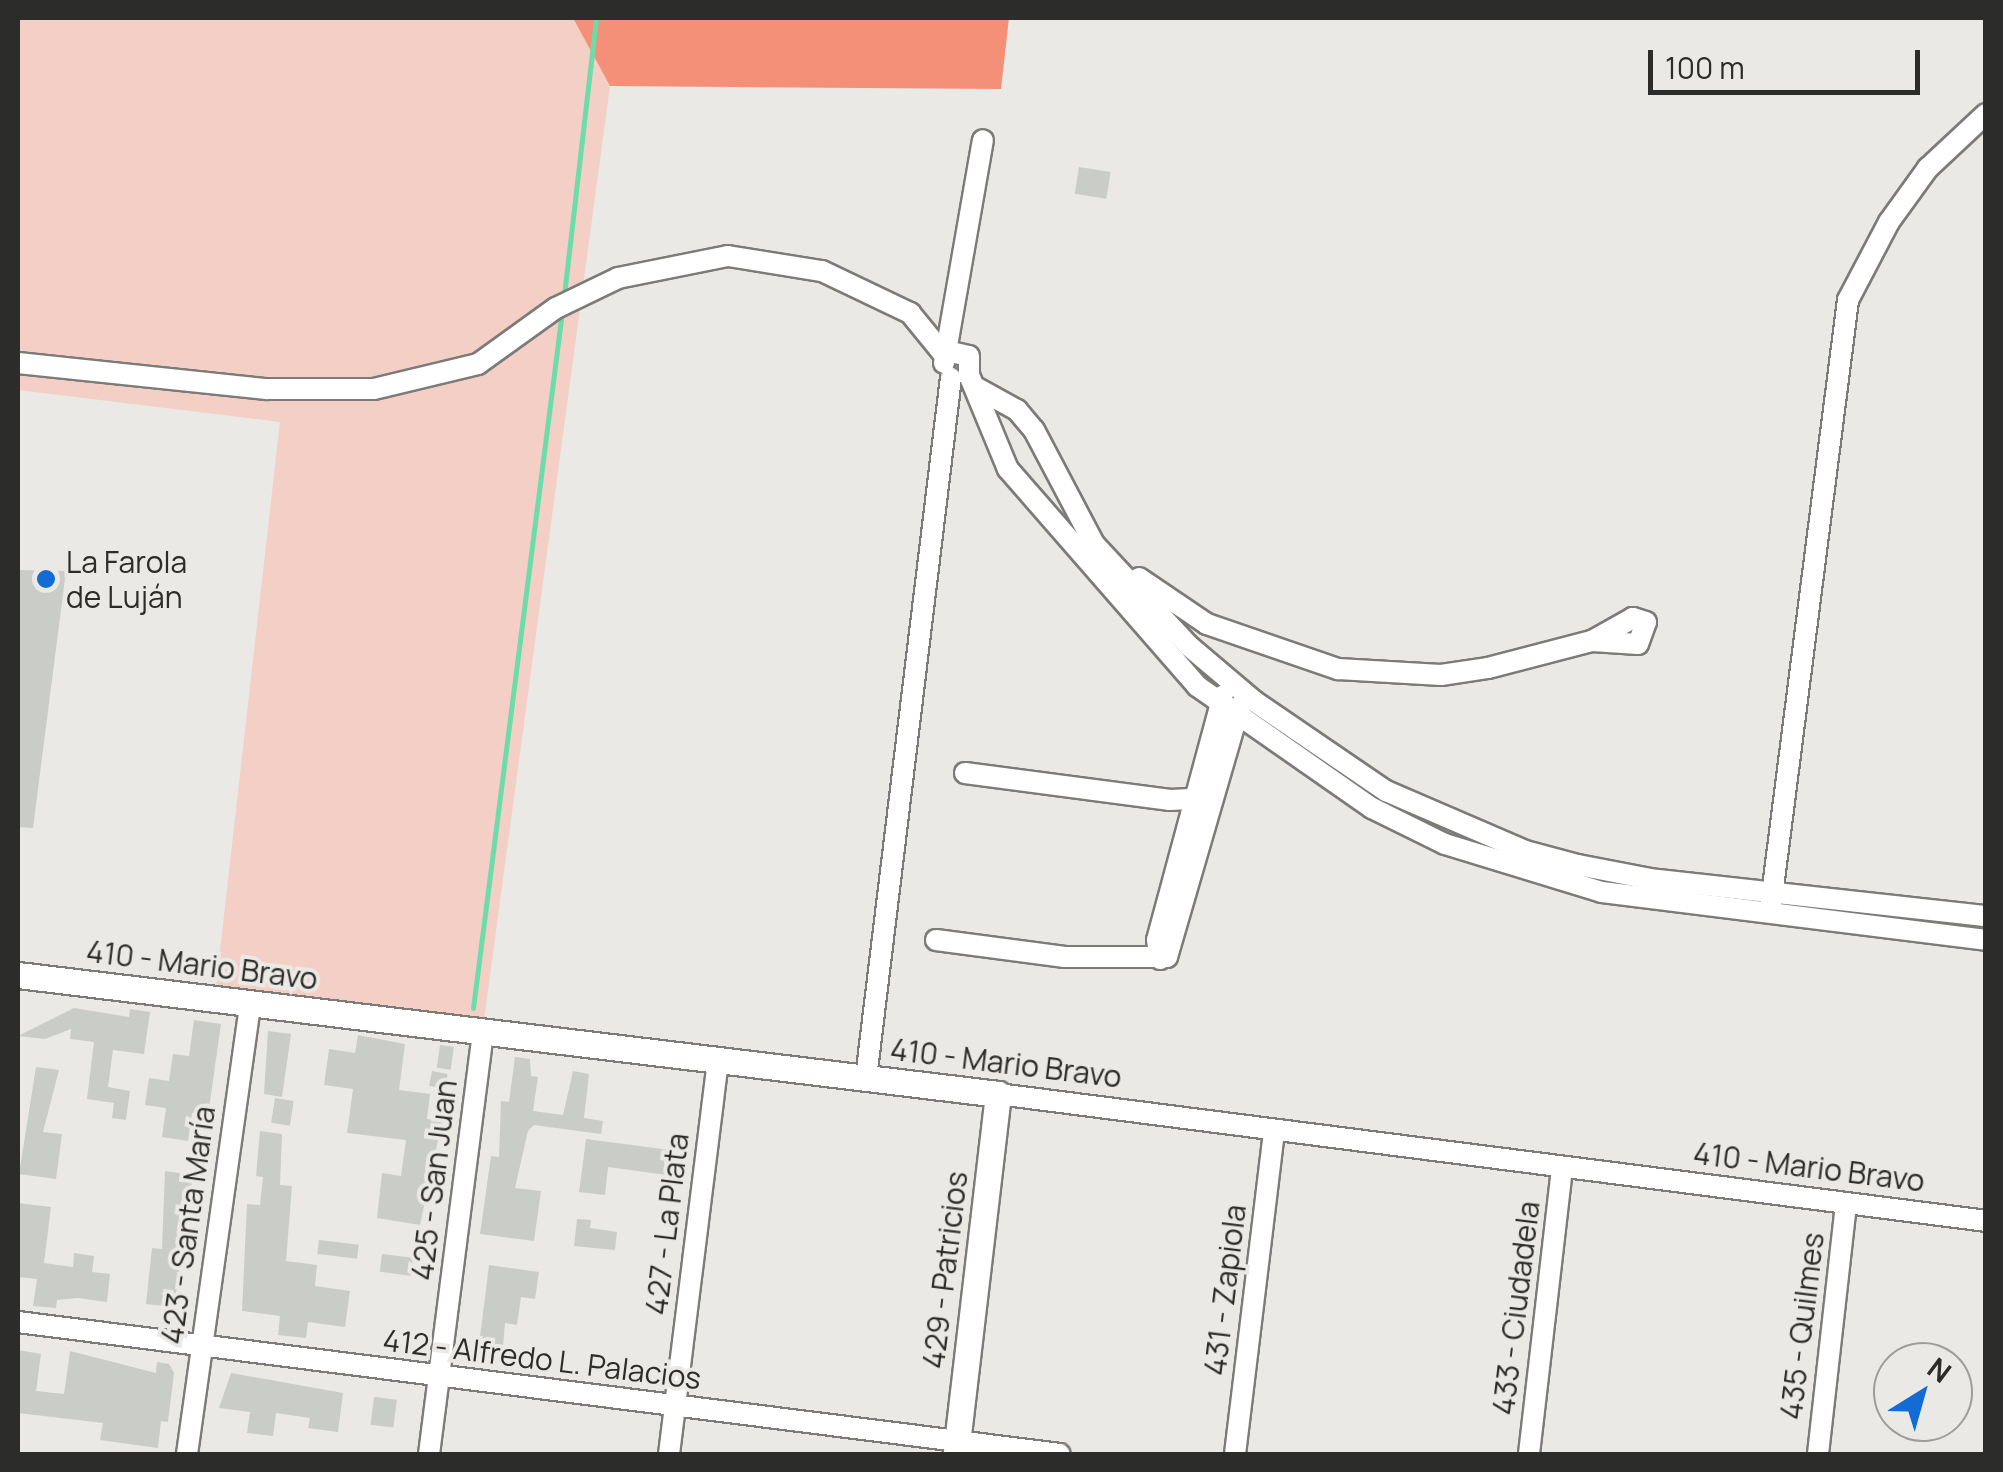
<!DOCTYPE html>
<html>
<head>
<meta charset="utf-8">
<style>
	body { margin:0 }
	#map { position:relative; width:2003px; height:1472px; overflow:hidden; background:#eae9e5; font-family:Manrope,sans-serif }
	div>[style] { position:absolute }
	.green>* { inset:0; background:#f3cfc6 }
	.forest>* { inset:0; background:#f39077 }
	.stream>* { height:5px; margin:-2.5px; padding:0 2.5px; transform-origin:2.5px; border-radius:2.5px; background:#6ddca9 }
	.building>* { inset:0; background:#caccc8; transform-origin:0 0 }
	.roads { filter:drop-shadow(2px 0 #7c7b77) drop-shadow(-2px 0 #7c7b77) drop-shadow(0 2px #7c7b77) drop-shadow(0 -2px #7c7b77) }
	.minor>* { height:20px; margin:-10px; padding:0 10px; transform-origin:10px; border-radius:10px; background:#fff }
	.tertiary>* { height:25px; margin:-12.5px; padding:0 12.5px; transform-origin:12.5px; border-radius:12.5px; background:#fff }
	.dots>* { width:28px; height:28px; translate:-50% -50%; box-sizing:border-box; border:5px solid #eae9e5; border-radius:50% }
	span { translate:-50% -50%; white-space:nowrap; text-align:center; line-height:1.15; -webkit-text-stroke:8px #eae9e5; paint-order:stroke }
	.poi-label { font-size:30px; color:#2c2c2a }
	.left { translate:0 -50%; text-align:left }
	.street-label { font-size:30px; color:#2c2c2a }
	.frame { position:absolute; inset:0; border:20px solid #2c2c2a; pointer-events:none }
	.north { position:absolute; left:1873px; top:1342px; width:100px; height:100px; box-sizing:border-box; background:#eae9e5; border:2px solid #9e9d9a; border-radius:50%; rotate:37deg; font-size:28px; font-weight:700; line-height:40px; text-align:center; color:#2c2c2a }
	.north::after { content:''; display:block; margin:auto; width:35px; height:45px; background:#136bd4; clip-path:polygon(50% 0,100% 100%,50% 72%,0 100%) }
	.scale { position:absolute; left:1648px; top:50px; width:272px; height:45px; box-sizing:border-box; border:5px solid #2c2c2a; border-top:0; padding-left:12px; font-size:30px; line-height:35px; white-space:nowrap; color:#2c2c2a; -webkit-text-stroke:8px #eae9e5; paint-order:stroke }
</style>
</head>
<body>
<div id="map">
	<div class="green">
		<div style="clip-path:polygon(18px 18px,573px 18px,610px 86px,484px 1020px,216px 986px,280px 422px,18px 390px)"></div>
	</div>
	<div class="forest">
		<div style="clip-path:polygon(573px 18px,1009px 18px,1001px 89px,610px 86px)"></div>
	</div>
	<div class="stream">
		<div style="left:564px;top:295px;width:279px;rotate:-83.4deg"></div>
		<div style="left:473px;top:1008px;width:703px;rotate:-82.72deg"></div>
	</div>
	<div class="building">
		<div style="left:1079px;top:167px;width:32px;height:27px;rotate:9deg"></div>
		<div style="clip-path:polygon(18px 570px,66px 571px,33px 828px,18px 827px)"></div>
		<div style="clip-path:polygon(74px 1008px,129px 1017px,130px 1009px,150px 1012px,144px 1054px,113px 1050px,108px 1087px,130px 1091px,126px 1120px,112px 1118px,114px 1103px,87px 1099px,94px 1042px,70px 1039px,71px 1029px,45px 1039px,18px 1036px)"></div>
		<div style="clip-path:polygon(194px 1020px,221px 1024px,208px 1116px,192px 1113px,188px 1141px,162px 1137px,166px 1108px,145px 1105px,149px 1078px,169px 1081px,173px 1054px,189px 1056px)"></div>
		<div style="clip-path:polygon(268px 1031px,291px 1034px,282px 1097px,264px 1094px)"></div>
		<div style="clip-path:polygon(358px 1035px,405px 1044px,399px 1090px,430px 1094px,427px 1119px,442px 1121px,420px 1225px,377px 1218px,382px 1173px,401px 1176px,406px 1140px,347px 1133px,353px 1089px,324px 1085px,329px 1049px,355px 1053px)"></div>
		<div style="left:440px;top:1045px;width:14px;height:23px;rotate:8deg"></div>
		<div style="clip-path:polygon(515px 1057px,530px 1059px,531px 1076px,538px 1077px,533px 1111px,563px 1115px,573px 1071px,589px 1074px,584px 1118px,603px 1121px,601px 1134px,534px 1125px,528px 1131px,515px 1188px,541px 1191px,534px 1241px,480px 1234px,491px 1156px,499px 1157px,501px 1101px,509px 1102px)"></div>
		<div style="clip-path:polygon(36px 1067px,59px 1070px,43px 1132px,62px 1134px,56px 1179px,19px 1174px)"></div>
		<div style="left:432px;top:1071px;width:16px;height:15px;rotate:11deg"></div>
		<div style="left:275px;top:1098px;width:19px;height:25px;rotate:9deg"></div>
		<div style="clip-path:polygon(260px 1131px,282px 1134px,280px 1185px,292px 1186px,286px 1261px,317px 1265px,315px 1286px,350px 1291px,345px 1327px,308px 1322px,306px 1338px,278px 1335px,280px 1316px,242px 1311px,247px 1204px,260px 1205px,263px 1177px,256px 1176px)"></div>
		<div style="clip-path:polygon(586px 1139px,670px 1150px,667px 1175px,608px 1167px,605px 1195px,579px 1192px)"></div>
		<div style="clip-path:polygon(165px 1171px,193px 1175px,174px 1307px,146px 1304px,152px 1248px,162px 1249px)"></div>
		<div style="clip-path:polygon(18px 1203px,51px 1207px,44px 1263px,73px 1267px,74px 1253px,94px 1256px,92px 1272px,110px 1274px,107px 1302px,78px 1298px,57px 1300px,56px 1308px,33px 1306px,37px 1279px,18px 1277px)"></div>
		<div style="clip-path:polygon(577px 1219px,591px 1220px,590px 1228px,617px 1232px,615px 1250px,574px 1246px)"></div>
		<div style="left:319px;top:1240px;width:40px;height:14px;rotate:7deg"></div>
		<div style="left:382px;top:1254px;width:31px;height:18px;rotate:7deg"></div>
		<div style="clip-path:polygon(489px 1265px,539px 1272px,535px 1299px,521px 1297px,517px 1325px,505px 1323px,503px 1348px,479px 1345px)"></div>
		<div style="clip-path:polygon(18px 1350px,41px 1354px,36px 1391px,64px 1394px,70px 1351px,156px 1373px,157px 1362px,169px 1364px,174px 1373px,168px 1422px,161px 1421px,158px 1448px,100px 1440px,103px 1423px,18px 1413px)"></div>
		<div style="clip-path:polygon(231px 1373px,343px 1393px,338px 1432px,308px 1428px,310px 1418px,276px 1413px,273px 1436px,247px 1433px,250px 1412px,219px 1408px)"></div>
		<div style="left:374px;top:1397px;width:23px;height:28px;rotate:7deg"></div>
	</div>
	<div class="roads">
		<div class="minor">
			<div style="left:951px;top:352px;width:18px;rotate:13deg"></div>
			<div style="left:969px;top:356px;width:19px;rotate:90deg"></div>
			<div style="left:969px;top:375px;width:102px;rotate:67.5deg"></div>
			<div style="left:1008px;top:469px;width:288px;rotate:48.9deg"></div>
			<div style="left:1197px;top:686px;width:213px;rotate:34.9deg"></div>
			<div style="left:1372px;top:808px;width:81px;rotate:26.3deg"></div>
			<div style="left:1445px;top:844px;width:164px;rotate:17deg"></div>
			<div style="left:1602px;top:892px;width:387px;rotate:7.1deg"></div>
			<div style="left:18px;top:363px;width:250px;rotate:6deg"></div>
			<div style="left:267px;top:389px;width:107px"></div>
			<div style="left:374px;top:389px;width:107px;rotate:-13.5deg"></div>
			<div style="left:478px;top:364px;width:96px;rotate:-35.7deg"></div>
			<div style="left:556px;top:308px;width:69px;rotate:-25.8deg"></div>
			<div style="left:618px;top:278px;width:112px;rotate:-11.3deg"></div>
			<div style="left:728px;top:256px;width:95px;rotate:9.1deg"></div>
			<div style="left:822px;top:271px;width:98px;rotate:25.5deg"></div>
			<div style="left:910px;top:313px;width:57px;rotate:50.7deg"></div>
			<div style="left:944px;top:363px;width:226px;rotate:-80.1deg"></div>
			<div style="left:977px;top:388px;width:46px;rotate:28.8deg"></div>
			<div style="left:1017px;top:410px;width:26px;rotate:50deg"></div>
			<div style="left:1034px;top:430px;width:129px;rotate:62.2deg"></div>
			<div style="left:1094px;top:544px;width:139px;rotate:47deg"></div>
			<div style="left:1189px;top:646px;width:85px;rotate:40.2deg"></div>
			<div style="left:1254px;top:701px;width:160px;rotate:34.3deg"></div>
			<div style="left:1386px;top:791px;width:151px;rotate:23.3deg"></div>
			<div style="left:1525px;top:851px;width:55px;rotate:14.8deg"></div>
			<div style="left:1578px;top:865px;width:73px;rotate:11deg"></div>
			<div style="left:1650px;top:879px;width:338px;rotate:6.3deg"></div>
			<div style="left:1139px;top:578px;width:82px;rotate:34.1deg"></div>
			<div style="left:1207px;top:624px;width:139px;rotate:19deg"></div>
			<div style="left:1338px;top:669px;width:103px;rotate:3.3deg"></div>
			<div style="left:1441px;top:675px;width:48px;rotate:-8.5deg"></div>
			<div style="left:1488px;top:668px;width:107px;rotate:-14.6deg"></div>
			<div style="left:1592px;top:641px;width:46px;rotate:3.7deg"></div>
			<div style="left:1638px;top:644px;width:23px;rotate:-70deg"></div>
			<div style="left:1646px;top:622px;width:14px;rotate:-163deg"></div>
			<div style="left:1633px;top:618px;width:47px;rotate:150.7deg"></div>
			<div style="left:965px;top:773px;width:207px;rotate:7.5deg"></div>
			<div style="left:1170px;top:800px;width:35px;rotate:-3deg"></div>
			<div style="left:1771px;top:903px;width:608px;rotate:-82.72deg"></div>
			<div style="left:1848px;top:300px;width:88px;rotate:-62.3deg"></div>
			<div style="left:1889px;top:222px;width:67px;rotate:-54.2deg"></div>
			<div style="left:1928px;top:168px;width:79px;rotate:-43deg"></div>
			<div style="left:936px;top:940px;width:130px;rotate:7.5deg"></div>
			<div style="left:1065px;top:957px;width:102px"></div>
			<div style="left:1167px;top:957px;width:262px;rotate:-73.8deg"></div>
			<div style="left:1160px;top:959px;width:19px;rotate:-99deg"></div>
			<div style="left:1157px;top:940px;width:253px;rotate:-74.9deg"></div>
			<div style="left:866px;top:1078px;width:705px;rotate:-83.08deg"></div>
			<div style="left:998px;top:1094px;width:996px;rotate:7.32deg"></div>
			<div style="left:18px;top:1322px;width:1050px;rotate:7.22deg"></div>
			<div style="left:187px;top:1454px;width:455px;rotate:-82deg"></div>
			<div style="left:429px;top:1454px;width:425px;rotate:-82.7deg"></div>
			<div style="left:669px;top:1454px;width:397px;rotate:-82.9deg"></div>
			<div style="left:1235px;top:1454px;width:324px;rotate:-83.1deg"></div>
			<div style="left:1529px;top:1454px;width:287px;rotate:-83.4deg"></div>
			<div style="left:1818px;top:1454px;width:252px;rotate:-83.6deg"></div>
		</div>
		<div class="tertiary">
			<div style="left:18px;top:975px;width:987px;rotate:6.92deg"></div>
			<div style="left:998px;top:1094px;width:362px;rotate:96.7deg"></div>
		</div>
	</div>
	<div class="dots">
		<div style="left:46px;top:579px;background:#136bd4"></div>
	</div>
	<div class="poi-label">
		<span class="left" style="left:66px;top:579px">La Farola<br>de Luján</span>
	</div>
	<div class="street-label">
		<span style="left:202px;top:965px;rotate:7deg">410 - Mario Bravo</span>
		<span style="left:1006px;top:1063px;rotate:7deg">410 - Mario Bravo</span>
		<span style="left:1809px;top:1167px;rotate:7deg">410 - Mario Bravo</span>
		<span style="left:434px;top:1180px;rotate:-83deg">425 - San Juan</span>
		<span style="left:667px;top:1224px;rotate:-83deg">427 - La Plata</span>
		<span style="left:188px;top:1225px;rotate:-82deg">423 - Santa María</span>
		<span style="left:945px;top:1270px;rotate:-83deg">429 - Patricios</span>
		<span style="left:1225px;top:1290px;rotate:-83deg">431 - Zapiola</span>
		<span style="left:1516px;top:1308px;rotate:-83deg">433 - Ciudadela</span>
		<span style="left:1802px;top:1326px;rotate:-83deg">435 - Quilmes</span>
		<span style="left:542px;top:1359px;rotate:7deg">412 - Alfredo L. Palacios</span>
	</div>
	<div class="frame"></div>
	<div class="north">N</div>
	<div class="scale">100 m</div>
</div>
</body>
</html>
